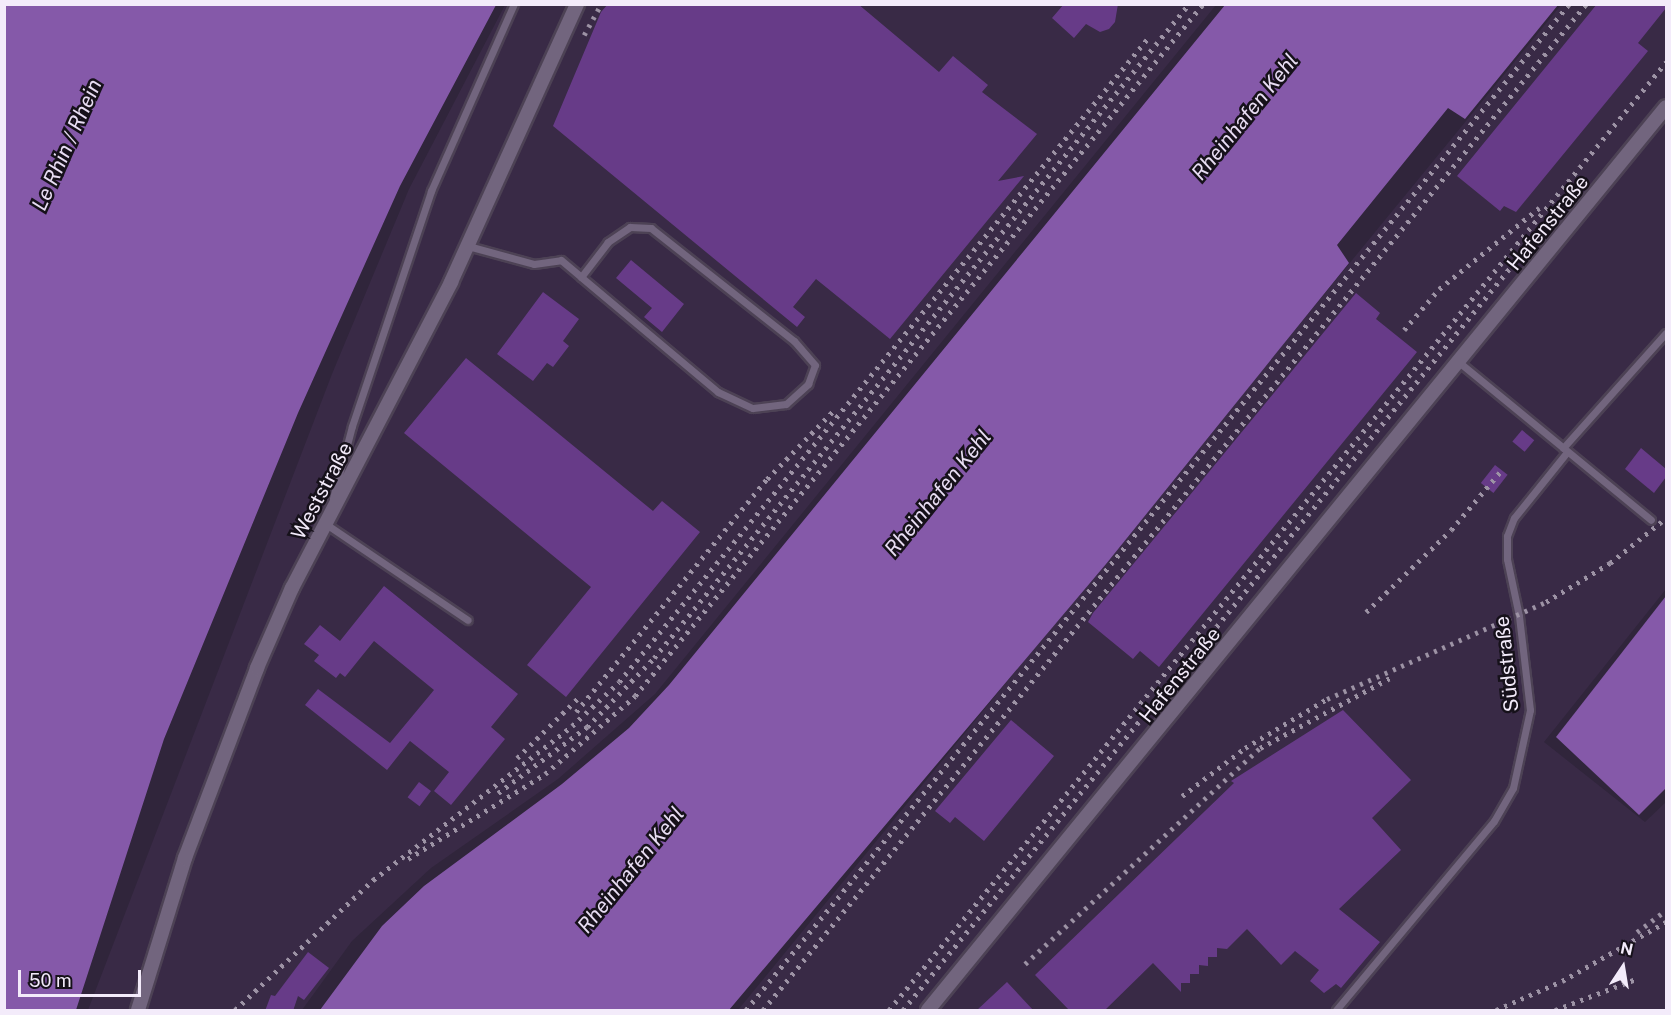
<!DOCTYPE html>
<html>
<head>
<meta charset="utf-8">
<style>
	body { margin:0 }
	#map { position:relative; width:1671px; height:1015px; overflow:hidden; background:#30253b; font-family:"Public Sans",sans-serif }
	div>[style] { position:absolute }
	.built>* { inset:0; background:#392a46 }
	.water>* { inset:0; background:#8559a9 }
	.building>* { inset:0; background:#673b88; transform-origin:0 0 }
	.roads { filter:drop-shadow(2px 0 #4d4255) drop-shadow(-2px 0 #4d4255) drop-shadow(0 2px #4d4255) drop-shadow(0 -2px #4d4255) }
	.lane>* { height:7px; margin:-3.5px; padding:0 3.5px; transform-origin:3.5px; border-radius:3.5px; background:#72657e }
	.street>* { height:14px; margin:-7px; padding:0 7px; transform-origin:7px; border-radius:7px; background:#72657e }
	.rail>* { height:4.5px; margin-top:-2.25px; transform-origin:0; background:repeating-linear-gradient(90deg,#9d93a5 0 3px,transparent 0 9px) }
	span { translate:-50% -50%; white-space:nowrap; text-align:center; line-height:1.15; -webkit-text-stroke:5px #16111a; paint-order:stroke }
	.street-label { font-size:20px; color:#f3ebfa }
	.water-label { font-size:21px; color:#e8ddf3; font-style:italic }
	.frame { position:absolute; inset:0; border:6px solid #f3ebfa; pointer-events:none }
	.north { position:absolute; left:1593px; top:937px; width:60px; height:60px; -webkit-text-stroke:4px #16111a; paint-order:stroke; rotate:12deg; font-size:16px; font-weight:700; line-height:24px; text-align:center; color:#f3ebfa }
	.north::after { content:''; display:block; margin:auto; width:21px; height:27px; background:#f3ebfa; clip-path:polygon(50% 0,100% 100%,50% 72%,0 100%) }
	.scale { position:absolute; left:18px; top:970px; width:123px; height:27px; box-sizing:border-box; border:3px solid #f3ebfa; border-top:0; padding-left:8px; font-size:18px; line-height:21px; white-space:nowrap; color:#f3ebfa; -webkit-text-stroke:4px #16111a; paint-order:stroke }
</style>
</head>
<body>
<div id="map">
	<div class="built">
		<div style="clip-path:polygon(505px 5px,1216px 5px,655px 694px,558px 779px,431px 868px,352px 941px,302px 1010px,88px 1010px,332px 374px,409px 189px)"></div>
		<div style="clip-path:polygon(1561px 5px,1666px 5px,1666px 589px,1544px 742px,1645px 822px,1666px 802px,1666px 1010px,738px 1010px)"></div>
	</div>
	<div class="water">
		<div style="clip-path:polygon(5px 4px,496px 5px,400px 186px,298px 413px,164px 739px,76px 1010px,5px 1010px)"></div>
		<div style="clip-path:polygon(1225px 5px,1558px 5px,1465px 119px,1448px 108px,1337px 245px,1349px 263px,1106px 564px,729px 1010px,320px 1010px,382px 926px,424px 886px,562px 784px,629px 728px,669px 685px)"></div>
		<div style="clip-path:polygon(1666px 596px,1666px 788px,1639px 815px,1556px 737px)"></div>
	</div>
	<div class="building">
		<div style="clip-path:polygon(608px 4px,858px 4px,939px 72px,953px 56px,988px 85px,982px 92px,1037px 134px,998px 181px,1024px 176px,890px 339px,816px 279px,793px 307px,805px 317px,797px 327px,553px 126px,601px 12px)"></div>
		<div style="clip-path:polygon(1064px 4px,1118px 4px,1115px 22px,1109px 29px,1100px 32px,1086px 24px,1074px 38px,1052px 18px)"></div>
		<div style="clip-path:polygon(1597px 4px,1666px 4px,1666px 8px,1638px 43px,1648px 51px,1516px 212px,1504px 206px,1500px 211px,1457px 176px)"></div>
		<div style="clip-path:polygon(631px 260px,684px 304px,662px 332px,644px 317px,652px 308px,616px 278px)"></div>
		<div style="clip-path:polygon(543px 292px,579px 319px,563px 341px,569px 346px,553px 367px,547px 363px,533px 381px,497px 354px)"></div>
		<div style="clip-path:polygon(1356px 293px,1380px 313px,1376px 319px,1417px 352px,1159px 667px,1140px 651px,1133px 659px,1088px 622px,1093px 613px)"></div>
		<div style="clip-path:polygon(466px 358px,653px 511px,662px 501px,700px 532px,566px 697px,527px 665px,591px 587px,404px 433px)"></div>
		<div style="left:1522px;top:430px;width:16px;height:15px;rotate:40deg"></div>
		<div style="clip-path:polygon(1641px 448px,1666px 469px,1666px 477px,1654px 493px,1625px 469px)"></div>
		<div style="left:1495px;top:465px;width:16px;height:23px;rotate:38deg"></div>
		<div style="clip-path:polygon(384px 586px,518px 694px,491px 727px,505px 739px,451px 805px,434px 791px,449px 772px,410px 741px,387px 770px,305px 705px,318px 689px,390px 743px,434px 690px,374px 641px,345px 677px,340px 673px,336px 678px,314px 661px,319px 655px,304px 644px,320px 625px,340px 641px)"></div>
		<div style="clip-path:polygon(1343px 710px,1411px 780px,1372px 818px,1401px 850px,1339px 909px,1380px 942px,1341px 988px,1336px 984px,1324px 993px,1310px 981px,1319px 970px,1295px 951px,1281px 965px,1247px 929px,1227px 949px,1217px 948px,1217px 957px,1208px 957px,1208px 966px,1199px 965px,1199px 974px,1190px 974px,1190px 983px,1181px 983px,1181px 992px,1153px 963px,1104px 1011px,1070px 1011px,1035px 975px,1234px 783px,1231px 781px)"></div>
		<div style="clip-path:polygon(1011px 720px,1054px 756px,984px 841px,955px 817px,950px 823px,935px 811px)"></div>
		<div style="left:419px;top:782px;width:15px;height:19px;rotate:37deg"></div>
		<div style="clip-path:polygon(308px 952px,329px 968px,304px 1000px,298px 996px,293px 1011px,265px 1011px,271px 995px,275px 996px)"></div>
		<div style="clip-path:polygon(1007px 982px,1034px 1011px,976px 1011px)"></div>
	</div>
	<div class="roads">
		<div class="lane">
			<div style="left:468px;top:246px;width:68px;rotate:15.3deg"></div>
			<div style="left:534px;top:264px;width:27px;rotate:-8deg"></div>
			<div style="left:561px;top:260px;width:26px;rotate:40deg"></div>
			<div style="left:581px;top:277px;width:179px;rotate:40deg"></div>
			<div style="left:718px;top:392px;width:38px;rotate:25deg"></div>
			<div style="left:753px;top:408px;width:33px;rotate:-7deg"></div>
			<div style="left:786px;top:404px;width:30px;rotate:-42deg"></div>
			<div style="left:808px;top:384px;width:20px;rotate:-70deg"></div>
			<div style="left:815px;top:365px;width:32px;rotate:-131deg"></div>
			<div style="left:794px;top:341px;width:182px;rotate:-141.7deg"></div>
			<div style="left:651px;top:228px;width:21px;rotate:-177deg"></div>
			<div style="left:630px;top:227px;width:27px;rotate:146deg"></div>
			<div style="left:608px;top:242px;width:44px;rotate:127.6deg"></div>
			<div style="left:1460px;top:363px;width:247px;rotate:39.4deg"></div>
			<div style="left:1563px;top:448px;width:154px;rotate:-48.2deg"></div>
			<div style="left:333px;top:498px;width:74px;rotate:-75.2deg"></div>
			<div style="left:352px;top:426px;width:248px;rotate:-71.4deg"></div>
			<div style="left:431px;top:191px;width:205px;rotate:-66.1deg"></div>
			<div style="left:327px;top:521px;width:3px;rotate:108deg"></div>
			<div style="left:326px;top:524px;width:171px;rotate:34.1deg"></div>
			<div style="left:1336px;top:1010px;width:246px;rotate:-50.1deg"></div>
			<div style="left:1494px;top:821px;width:38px;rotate:-60deg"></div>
			<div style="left:1513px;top:788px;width:80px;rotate:-77.7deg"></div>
			<div style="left:1530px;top:710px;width:95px;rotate:-96.7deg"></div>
			<div style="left:1519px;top:616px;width:58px;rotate:-101.9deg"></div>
			<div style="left:1507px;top:559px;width:23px;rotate:-90deg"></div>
			<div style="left:1507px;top:536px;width:19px;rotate:-69deg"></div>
			<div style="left:1514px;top:518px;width:85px;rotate:-51.2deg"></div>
		</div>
		<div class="street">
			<div style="left:138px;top:1010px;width:159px;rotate:-72.8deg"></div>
			<div style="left:185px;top:858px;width:203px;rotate:-69.2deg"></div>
			<div style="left:257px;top:668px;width:87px;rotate:-66.4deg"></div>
			<div style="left:292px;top:588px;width:345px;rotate:-62.5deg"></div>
			<div style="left:451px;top:282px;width:305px;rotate:-65.6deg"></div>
			<div style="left:928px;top:1010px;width:1166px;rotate:-50.74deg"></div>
		</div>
	</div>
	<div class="rail">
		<div style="left:584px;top:35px;width:35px;rotate:-61deg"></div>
		<div style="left:1404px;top:330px;width:54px;rotate:-49.5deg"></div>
		<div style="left:1439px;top:289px;width:129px;rotate:-39deg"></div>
		<div style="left:1366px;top:612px;width:118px;rotate:-44deg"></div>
		<div style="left:1451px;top:530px;width:76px;rotate:-49.8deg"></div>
		<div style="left:576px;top:712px;width:301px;rotate:-50.7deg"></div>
		<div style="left:767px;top:479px;width:98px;rotate:-45.8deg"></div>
		<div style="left:517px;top:758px;width:87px;rotate:-44.5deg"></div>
		<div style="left:498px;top:793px;width:111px;rotate:-36.6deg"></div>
		<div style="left:587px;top:727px;width:96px;rotate:-45.8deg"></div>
		<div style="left:654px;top:658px;width:845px;rotate:-50.72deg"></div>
		<div style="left:1182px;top:796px;width:79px;rotate:-37.3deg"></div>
		<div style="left:1245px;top:748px;width:96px;rotate:-30.9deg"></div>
		<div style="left:1327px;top:699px;width:240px;rotate:-23.9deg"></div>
		<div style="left:1546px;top:602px;width:75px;rotate:-31.4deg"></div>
		<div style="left:1610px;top:563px;width:72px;rotate:-38.8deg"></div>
		<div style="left:408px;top:859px;width:161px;rotate:-31.8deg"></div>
		<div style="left:545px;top:774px;width:119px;rotate:-40.9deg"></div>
		<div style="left:635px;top:696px;width:895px;rotate:-50.62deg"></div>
		<div style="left:1637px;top:932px;width:36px;rotate:-37deg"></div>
		<div style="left:1025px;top:964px;width:319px;rotate:-42.6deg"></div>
		<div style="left:1260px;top:748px;width:148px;rotate:-28.3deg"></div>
		<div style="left:235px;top:1010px;width:190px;rotate:-43.3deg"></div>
		<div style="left:373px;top:880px;width:252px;rotate:-37.7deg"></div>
		<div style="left:572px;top:726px;width:64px;rotate:-43.1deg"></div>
		<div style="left:619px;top:682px;width:833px;rotate:-50.6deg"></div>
		<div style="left:746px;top:1010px;width:1300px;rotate:-50.71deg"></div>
		<div style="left:763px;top:1010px;width:1300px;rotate:-50.71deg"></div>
		<div style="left:889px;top:1010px;width:1226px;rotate:-50.66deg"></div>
		<div style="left:903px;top:1010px;width:993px;rotate:-50.72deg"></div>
		<div style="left:1496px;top:1010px;width:72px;rotate:-23.7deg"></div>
		<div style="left:1562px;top:981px;width:120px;rotate:-29.6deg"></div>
		<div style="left:1555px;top:1010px;width:87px;rotate:-20.9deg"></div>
	</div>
	<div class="street-label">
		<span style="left:1548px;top:223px;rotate:-51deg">Hafenstraße</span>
		<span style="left:322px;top:491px;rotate:-62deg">Weststraße</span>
		<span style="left:1507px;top:664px;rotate:-96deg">Südstraße</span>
		<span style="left:1180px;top:675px;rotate:-51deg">Hafenstraße</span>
	</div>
	<div class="water-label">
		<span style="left:1245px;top:117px;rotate:-51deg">Rheinhafen Kehl</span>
		<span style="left:67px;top:145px;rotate:-66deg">Le Rhin / Rhein</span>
		<span style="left:938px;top:493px;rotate:-51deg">Rheinhafen Kehl</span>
		<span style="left:631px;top:870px;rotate:-51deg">Rheinhafen Kehl</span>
	</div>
	<div class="frame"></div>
	<div class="north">N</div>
	<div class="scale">50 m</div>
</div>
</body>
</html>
